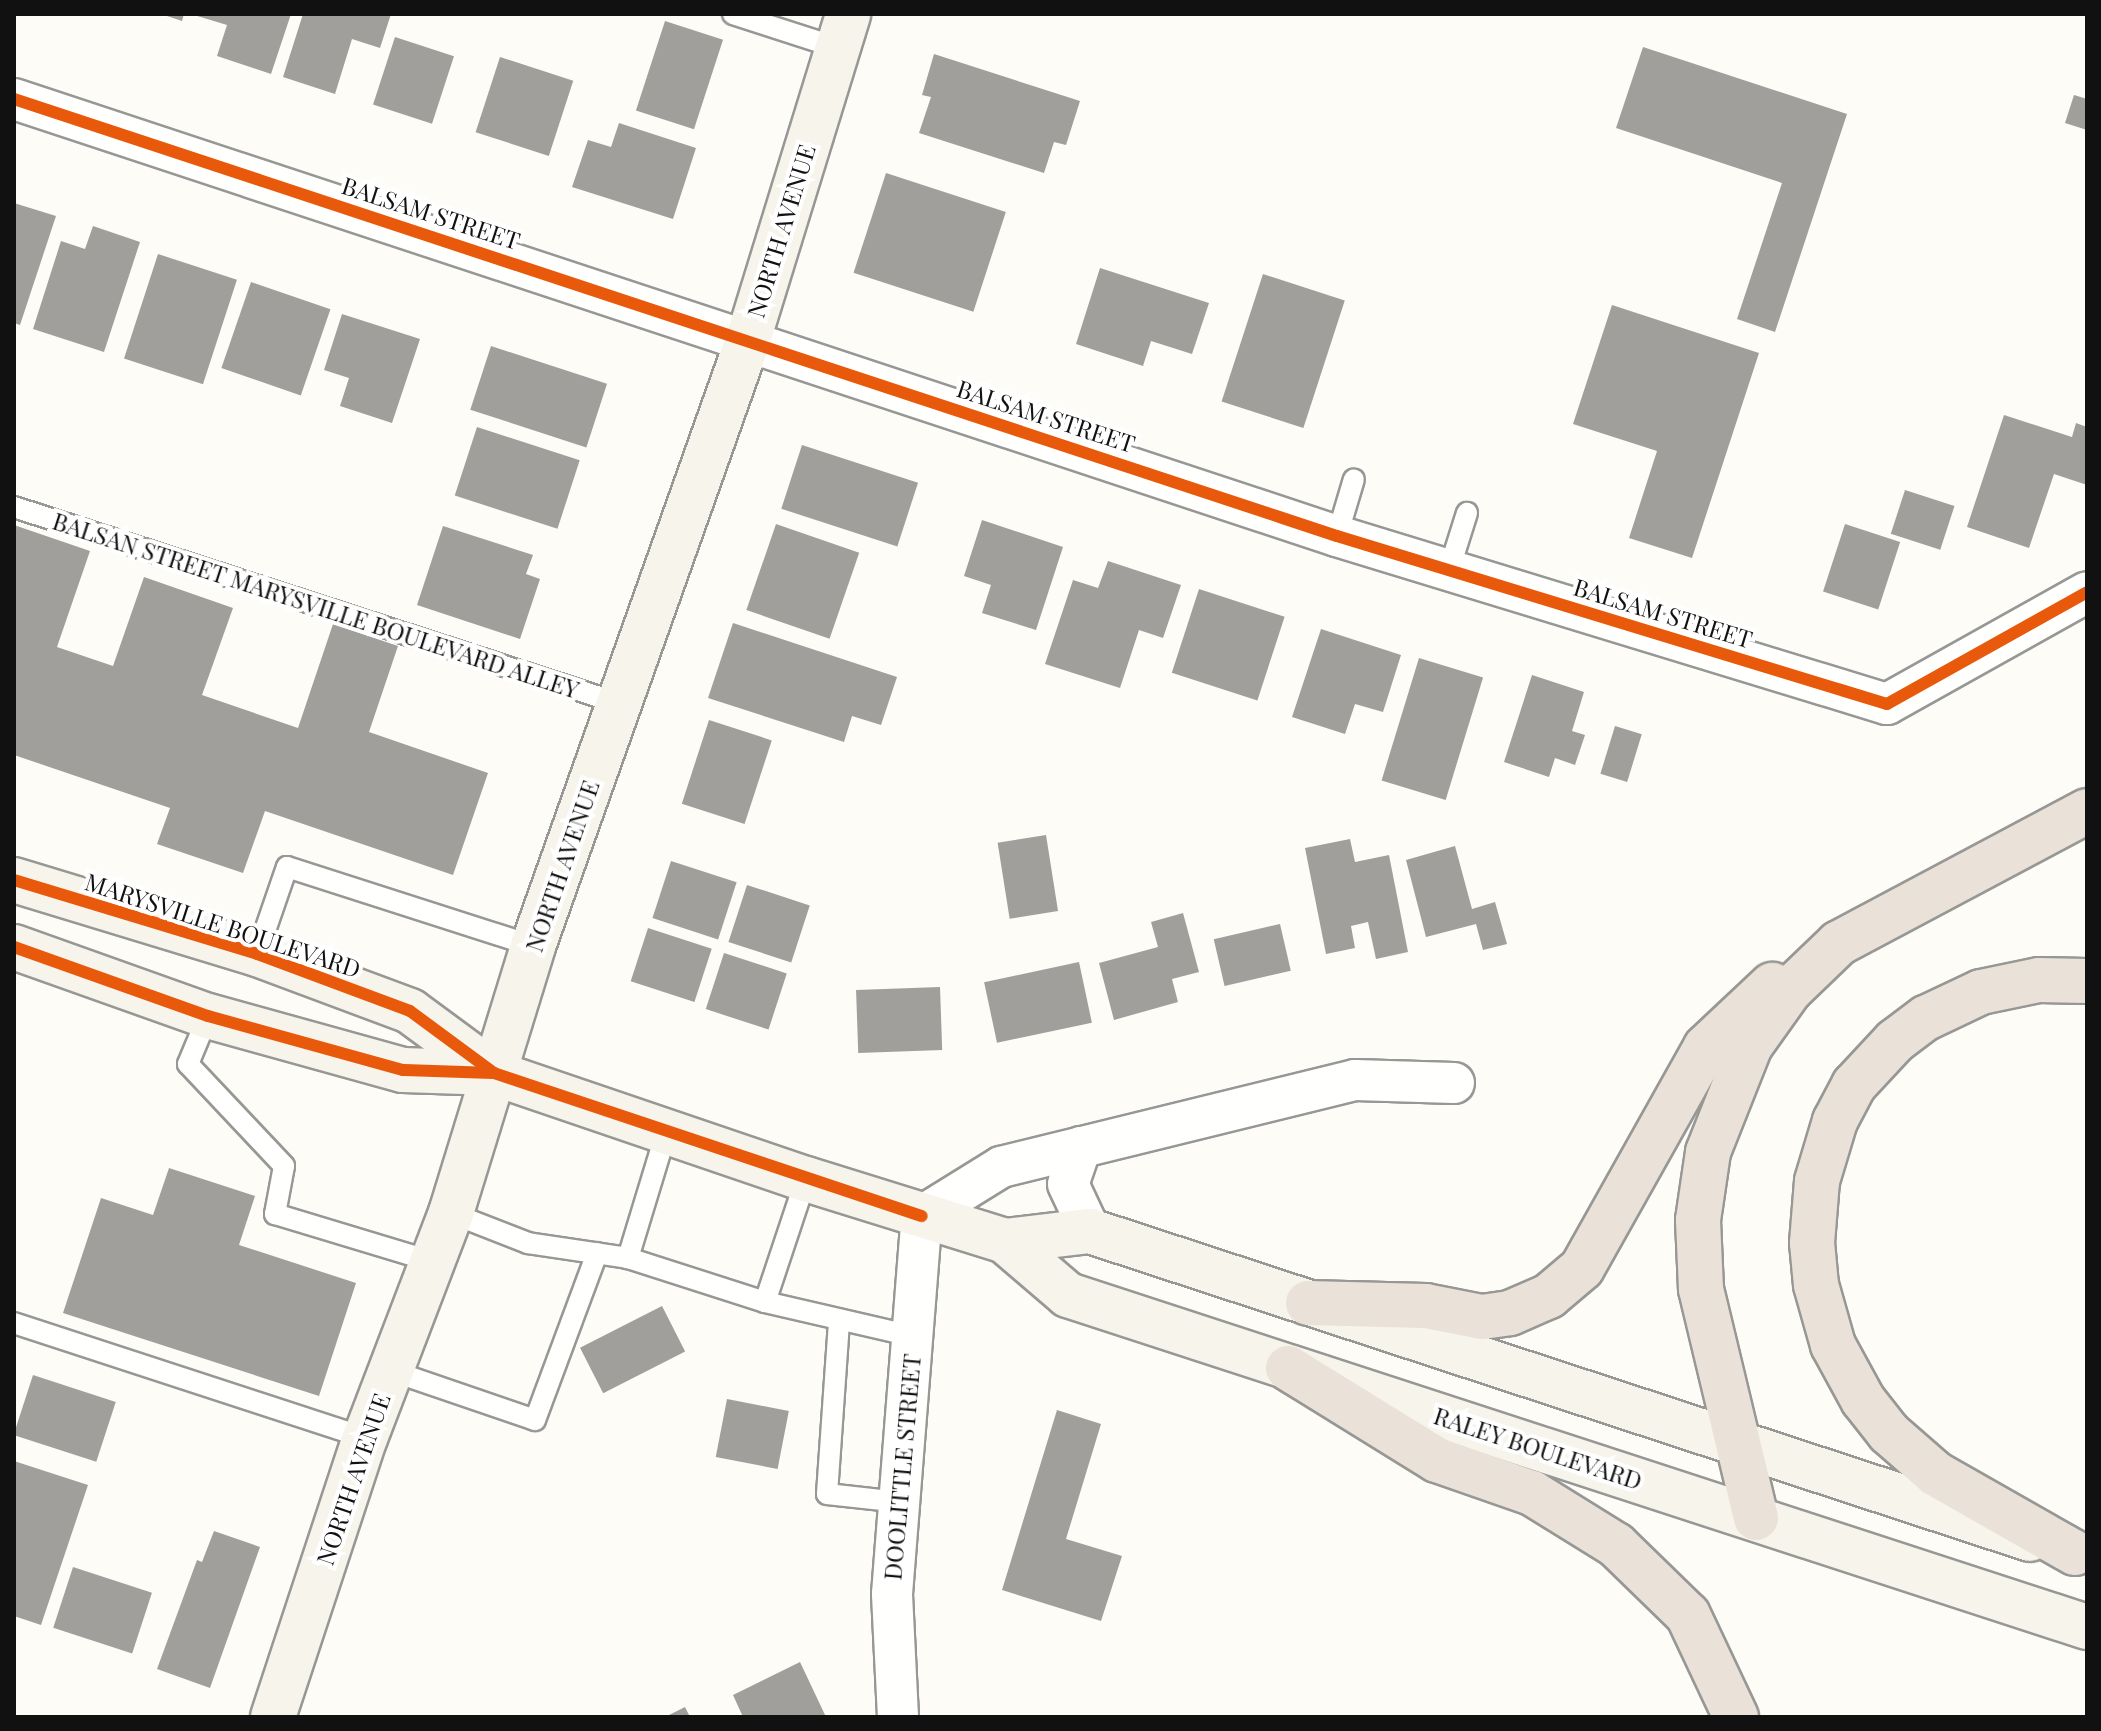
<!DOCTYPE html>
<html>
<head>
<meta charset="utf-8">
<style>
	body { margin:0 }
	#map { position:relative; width:2101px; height:1731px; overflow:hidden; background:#fdfcf7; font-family:"Playfair Display",serif }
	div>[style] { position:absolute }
	.building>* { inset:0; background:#a19f9c; transform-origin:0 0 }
	.roads { filter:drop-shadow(2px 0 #979795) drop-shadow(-2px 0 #979795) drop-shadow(0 2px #979795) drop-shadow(0 -2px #979795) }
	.lane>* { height:20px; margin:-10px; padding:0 10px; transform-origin:10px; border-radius:10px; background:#fffffe }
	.street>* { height:40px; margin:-20px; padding:0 20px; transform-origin:20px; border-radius:20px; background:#fffffe }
	.secondary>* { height:44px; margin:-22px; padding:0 22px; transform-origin:22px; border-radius:22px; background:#f6f4eb }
	.highway>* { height:44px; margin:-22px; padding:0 22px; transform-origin:22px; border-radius:22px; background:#eae1d8 }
	.cycleway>* { height:12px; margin:-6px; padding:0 6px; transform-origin:6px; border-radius:6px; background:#e8590c }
	span { translate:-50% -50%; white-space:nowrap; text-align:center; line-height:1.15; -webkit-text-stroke:8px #fff; paint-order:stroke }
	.street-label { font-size:24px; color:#111 }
	.frame { position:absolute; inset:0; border:16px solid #111; pointer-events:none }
</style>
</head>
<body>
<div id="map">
	<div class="building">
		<div style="clip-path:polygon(161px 14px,184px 14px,182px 21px)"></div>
		<div style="clip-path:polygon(291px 14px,271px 74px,217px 56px,227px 25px,194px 15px)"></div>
		<div style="clip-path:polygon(303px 14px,391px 14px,380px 48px,352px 39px,335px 94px,283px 77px)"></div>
		<div style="left:665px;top:21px;width:61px;height:94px;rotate:18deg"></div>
		<div style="left:395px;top:37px;width:62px;height:71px;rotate:18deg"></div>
		<div style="clip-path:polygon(1643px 47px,1847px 114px,1775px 332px,1737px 319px,1782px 183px,1616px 128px)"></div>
		<div style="clip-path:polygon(934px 54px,1080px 101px,1066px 145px,1054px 142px,1044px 173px,919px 133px,931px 97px,922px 95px)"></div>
		<div style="left:500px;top:57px;width:77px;height:79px;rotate:18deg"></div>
		<div style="clip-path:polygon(2074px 95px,2087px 99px,2087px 130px,2065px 123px)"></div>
		<div style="clip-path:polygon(619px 123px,696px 148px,673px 219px,572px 187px,588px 140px,611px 147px)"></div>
		<div style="left:886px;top:173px;width:126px;height:105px;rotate:18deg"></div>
		<div style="clip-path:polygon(14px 203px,56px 216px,20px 325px,14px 323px)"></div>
		<div style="clip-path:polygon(93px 226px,140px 242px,104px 352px,33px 329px,61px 241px,85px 249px)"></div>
		<div style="left:158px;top:254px;width:83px;height:110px;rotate:18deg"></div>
		<div style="clip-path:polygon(1100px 268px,1209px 303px,1192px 354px,1151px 341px,1143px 366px,1076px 344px)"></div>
		<div style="left:1263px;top:274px;width:86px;height:134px;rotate:18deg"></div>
		<div style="left:251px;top:282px;width:84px;height:91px;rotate:19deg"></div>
		<div style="clip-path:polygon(1612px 305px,1759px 353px,1692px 558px,1629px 538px,1657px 451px,1573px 424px)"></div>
		<div style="clip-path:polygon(342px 314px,420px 339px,392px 423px,340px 406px,349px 378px,324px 370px)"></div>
		<div style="left:491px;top:346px;width:122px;height:67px;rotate:18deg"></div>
		<div style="clip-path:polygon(2004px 415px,2072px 437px,2076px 423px,2087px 427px,2087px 485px,2054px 474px,2029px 548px,1967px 527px)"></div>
		<div style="left:477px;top:427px;width:108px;height:72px;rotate:18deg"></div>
		<div style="left:802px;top:445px;width:122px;height:67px;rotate:18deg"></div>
		<div style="left:1905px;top:490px;width:52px;height:46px;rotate:18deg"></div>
		<div style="clip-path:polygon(982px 520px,1063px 547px,1036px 630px,982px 613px,991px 585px,964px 576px)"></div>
		<div style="left:776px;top:524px;width:88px;height:91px;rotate:19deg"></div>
		<div style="left:1845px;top:524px;width:58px;height:71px;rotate:18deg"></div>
		<div style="clip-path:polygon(14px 525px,90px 551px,57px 647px,113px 666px,144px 577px,233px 608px,202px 695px,298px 728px,333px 624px,398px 646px,369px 732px,488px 773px,453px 875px,265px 811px,243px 873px,157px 844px,170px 808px,14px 755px)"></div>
		<div style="clip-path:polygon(443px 526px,533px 555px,526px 574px,540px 579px,520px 639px,417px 605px)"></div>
		<div style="clip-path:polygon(1108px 561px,1181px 585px,1163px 638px,1139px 630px,1120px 688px,1045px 664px,1073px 580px,1098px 588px)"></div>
		<div style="left:1199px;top:589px;width:90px;height:88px;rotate:18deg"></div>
		<div style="clip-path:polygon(733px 623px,897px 677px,881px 725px,852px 716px,844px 742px,708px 698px)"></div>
		<div style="clip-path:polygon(1321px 629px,1401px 655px,1383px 712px,1355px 704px,1345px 734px,1292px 717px)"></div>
		<div style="left:1419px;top:658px;width:67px;height:128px;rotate:17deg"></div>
		<div style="clip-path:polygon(1532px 675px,1584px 692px,1572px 731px,1585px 735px,1575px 765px,1555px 758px,1549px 777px,1504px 762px)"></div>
		<div style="left:709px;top:720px;width:66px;height:88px;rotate:18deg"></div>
		<div style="left:1615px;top:726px;width:28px;height:50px;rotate:17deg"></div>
		<div style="left:1046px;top:835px;width:77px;height:49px;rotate:81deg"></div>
		<div style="clip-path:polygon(1350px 839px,1355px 862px,1389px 855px,1408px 952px,1376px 959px,1368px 922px,1351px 926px,1355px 948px,1326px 954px,1305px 848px)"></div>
		<div style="clip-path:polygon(1455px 846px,1472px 909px,1495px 902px,1507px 944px,1483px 950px,1476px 924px,1426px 937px,1406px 860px)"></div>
		<div style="left:671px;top:861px;width:69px;height:60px;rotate:18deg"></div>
		<div style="left:747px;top:885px;width:66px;height:60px;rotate:18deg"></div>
		<div style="clip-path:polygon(1183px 913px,1199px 972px,1172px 979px,1178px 1002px,1114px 1020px,1099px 963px,1158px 947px,1151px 922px)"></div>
		<div style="left:1280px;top:924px;width:48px;height:68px;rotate:77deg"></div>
		<div style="left:648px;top:928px;width:67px;height:56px;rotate:18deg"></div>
		<div style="left:724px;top:953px;width:66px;height:59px;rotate:18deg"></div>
		<div style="left:1079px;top:962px;width:62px;height:97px;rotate:78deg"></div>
		<div style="left:940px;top:987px;width:63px;height:84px;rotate:88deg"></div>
		<div style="clip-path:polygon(169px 1168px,255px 1196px,239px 1245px,356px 1283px,319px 1396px,63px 1313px,101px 1198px,153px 1215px)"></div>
		<div style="left:662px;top:1306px;width:51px;height:92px;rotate:63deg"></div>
		<div style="left:33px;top:1375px;width:87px;height:63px;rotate:18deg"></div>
		<div style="left:727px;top:1399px;width:63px;height:59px;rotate:11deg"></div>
		<div style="clip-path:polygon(1057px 1410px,1101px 1424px,1066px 1539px,1122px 1556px,1101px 1621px,1002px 1590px)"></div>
		<div style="clip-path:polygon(14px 1461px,88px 1485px,41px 1625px,14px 1616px)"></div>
		<div style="clip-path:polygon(214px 1531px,260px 1547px,210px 1688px,157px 1669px,197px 1560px,202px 1562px)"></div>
		<div style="left:73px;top:1567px;width:83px;height:64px;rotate:18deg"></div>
		<div style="clip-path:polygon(800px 1662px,826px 1717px,743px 1717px,733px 1695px)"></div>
		<div style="clip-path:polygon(685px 1707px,690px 1717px,665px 1717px)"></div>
	</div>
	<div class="roads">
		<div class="lane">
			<div style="left:733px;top:14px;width:110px;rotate:17.9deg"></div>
			<div style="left:14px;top:507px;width:635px;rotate:17.98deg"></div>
			<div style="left:1337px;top:536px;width:59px;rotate:-73.4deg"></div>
			<div style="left:1449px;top:570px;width:60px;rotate:-72.5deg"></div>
			<div style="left:257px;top:954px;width:92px;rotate:-71deg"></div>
			<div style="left:287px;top:867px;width:258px;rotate:17.8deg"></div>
			<div style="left:208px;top:1016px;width:52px;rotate:112.6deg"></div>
			<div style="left:188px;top:1064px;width:140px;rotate:46.7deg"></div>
			<div style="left:284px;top:1166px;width:49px;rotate:100.6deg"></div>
			<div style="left:275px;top:1214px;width:166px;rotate:16.8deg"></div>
			<div style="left:666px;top:1133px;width:131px;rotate:106.9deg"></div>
			<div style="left:628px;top:1258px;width:144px;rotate:17.8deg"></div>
			<div style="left:765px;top:1302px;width:130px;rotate:-71.6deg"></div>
			<div style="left:451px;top:1213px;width:83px;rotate:21.3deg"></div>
			<div style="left:528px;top:1243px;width:101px;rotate:8.5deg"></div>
			<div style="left:765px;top:1302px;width:151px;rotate:13deg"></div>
			<div style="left:839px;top:1322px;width:172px;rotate:94deg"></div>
			<div style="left:827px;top:1494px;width:72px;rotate:6.3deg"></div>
			<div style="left:14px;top:1323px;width:369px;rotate:18.1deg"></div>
			<div style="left:392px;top:1371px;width:151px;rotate:18.9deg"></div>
			<div style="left:535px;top:1420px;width:178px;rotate:-69.6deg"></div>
		</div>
		<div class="street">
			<div style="left:14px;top:99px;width:1393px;rotate:18.28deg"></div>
			<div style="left:1337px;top:536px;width:575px;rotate:16.99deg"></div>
			<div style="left:1887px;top:704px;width:229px;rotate:-29.2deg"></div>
			<div style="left:1081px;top:1147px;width:39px;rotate:109deg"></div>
			<div style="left:1068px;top:1184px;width:52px;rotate:64.9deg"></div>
			<div style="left:898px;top:1717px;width:123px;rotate:-92.8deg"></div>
			<div style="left:892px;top:1594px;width:379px;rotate:-85.5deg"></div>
			<div style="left:922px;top:1216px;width:93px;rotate:-31.8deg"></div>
			<div style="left:1001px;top:1167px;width:365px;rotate:-13.8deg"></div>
			<div style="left:1355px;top:1080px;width:99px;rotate:1.7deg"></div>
		</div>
		<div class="secondary">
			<div style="left:14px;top:880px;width:254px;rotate:16.9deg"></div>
			<div style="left:257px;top:954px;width:163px;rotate:20.4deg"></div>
			<div style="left:410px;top:1011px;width:104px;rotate:36.4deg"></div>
			<div style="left:494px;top:1073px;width:330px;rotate:18.8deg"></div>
			<div style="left:806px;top:1179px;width:208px;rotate:17.3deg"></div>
			<div style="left:1005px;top:1241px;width:86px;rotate:-6.7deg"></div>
			<div style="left:1090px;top:1231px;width:989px;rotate:18.14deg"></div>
			<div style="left:14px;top:947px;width:206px;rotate:19.6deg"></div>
			<div style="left:208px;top:1016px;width:202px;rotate:15.5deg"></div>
			<div style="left:403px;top:1070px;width:91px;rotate:1.9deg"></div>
			<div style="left:1005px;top:1241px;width:83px;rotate:40.6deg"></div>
			<div style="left:1068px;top:1295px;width:1072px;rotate:18.05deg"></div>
			<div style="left:273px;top:1717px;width:294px;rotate:-71.8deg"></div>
			<div style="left:365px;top:1438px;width:241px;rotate:-69.1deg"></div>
			<div style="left:451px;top:1213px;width:279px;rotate:-72.9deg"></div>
			<div style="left:533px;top:946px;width:643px;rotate:-70.47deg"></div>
			<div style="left:748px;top:340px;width:341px;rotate:-72.9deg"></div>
		</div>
		<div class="highway">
			<div style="left:1308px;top:1303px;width:118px;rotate:1.5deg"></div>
			<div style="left:1426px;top:1306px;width:57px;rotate:11.1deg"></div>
			<div style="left:1482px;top:1317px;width:28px;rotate:-8deg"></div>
			<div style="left:1510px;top:1313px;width:43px;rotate:-23.6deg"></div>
			<div style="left:1549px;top:1296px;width:43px;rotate:-40.3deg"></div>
			<div style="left:1582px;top:1268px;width:253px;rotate:-60.7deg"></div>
			<div style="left:1706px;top:1047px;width:91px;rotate:-43.2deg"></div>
			<div style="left:1288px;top:1368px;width:175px;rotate:31.7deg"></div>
			<div style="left:1437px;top:1460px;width:101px;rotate:19.2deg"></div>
			<div style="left:1532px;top:1493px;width:99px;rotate:31.8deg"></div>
			<div style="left:1616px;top:1545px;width:100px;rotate:44.2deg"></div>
			<div style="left:1688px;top:1615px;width:113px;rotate:64.8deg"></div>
			<div style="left:1756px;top:1518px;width:236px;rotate:-103.5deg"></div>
			<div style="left:1701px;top:1289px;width:69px;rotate:-92.5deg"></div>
			<div style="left:1698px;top:1220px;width:69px;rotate:-81.6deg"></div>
			<div style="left:1708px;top:1152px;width:114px;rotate:-68.4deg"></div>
			<div style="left:1750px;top:1046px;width:69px;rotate:-54.5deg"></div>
			<div style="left:1790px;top:990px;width:68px;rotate:-43.8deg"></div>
			<div style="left:1839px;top:943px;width:281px;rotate:-28deg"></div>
			<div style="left:2075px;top:1553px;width:160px;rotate:-150.4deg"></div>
			<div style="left:1936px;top:1474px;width:62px;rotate:-138.9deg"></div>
			<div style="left:1889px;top:1433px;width:42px;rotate:-128.2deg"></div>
			<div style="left:1863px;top:1400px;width:63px;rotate:-118.6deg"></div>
			<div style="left:1833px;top:1345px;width:62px;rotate:-105.8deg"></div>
			<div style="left:1816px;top:1285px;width:42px;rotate:-95.4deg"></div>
			<div style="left:1812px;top:1243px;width:62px;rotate:-85.4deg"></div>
			<div style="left:1817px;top:1181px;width:63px;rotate:-73.3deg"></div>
			<div style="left:1835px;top:1121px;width:41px;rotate:-62.2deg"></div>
			<div style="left:1854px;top:1085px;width:60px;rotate:-47deg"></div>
			<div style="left:1895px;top:1041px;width:39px;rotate:-37deg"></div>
			<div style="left:1926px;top:1018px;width:61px;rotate:-25.3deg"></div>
			<div style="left:1981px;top:992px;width:59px;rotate:-11.7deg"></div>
			<div style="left:2039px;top:980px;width:48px;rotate:1.2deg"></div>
		</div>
	</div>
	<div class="cycleway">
		<div style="left:14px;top:99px;width:1393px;rotate:18.28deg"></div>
		<div style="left:1337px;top:536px;width:575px;rotate:16.99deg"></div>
		<div style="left:1887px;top:704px;width:229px;rotate:-29.2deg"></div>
		<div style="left:14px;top:880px;width:254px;rotate:16.9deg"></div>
		<div style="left:257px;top:954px;width:163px;rotate:20.4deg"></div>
		<div style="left:410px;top:1011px;width:104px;rotate:36.4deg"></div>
		<div style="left:494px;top:1073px;width:451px;rotate:18.5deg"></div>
		<div style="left:14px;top:947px;width:206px;rotate:19.6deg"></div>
		<div style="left:208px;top:1016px;width:202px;rotate:15.5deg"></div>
		<div style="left:403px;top:1070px;width:91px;rotate:1.9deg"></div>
	</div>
	<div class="street-label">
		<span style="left:431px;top:213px;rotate:18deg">BALSAM STREET</span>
		<span style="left:781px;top:231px;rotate:-73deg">NORTH AVENUE</span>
		<span style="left:1046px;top:416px;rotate:18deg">BALSAM STREET</span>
		<span style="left:316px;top:605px;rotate:18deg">BALSAN STREET MARYSVILLE BOULEVARD ALLEY</span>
		<span style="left:1663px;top:613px;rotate:17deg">BALSAM STREET</span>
		<span style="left:562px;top:866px;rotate:-71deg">NORTH AVENUE</span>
		<span style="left:223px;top:925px;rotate:18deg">MARYSVILLE BOULEVARD</span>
		<span style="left:1538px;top:1448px;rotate:18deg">RALEY BOULEVARD</span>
		<span style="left:902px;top:1467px;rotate:-85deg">DOOLITTLE STREET</span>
		<span style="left:353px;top:1479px;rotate:-71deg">NORTH AVENUE</span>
	</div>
	<div class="frame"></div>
</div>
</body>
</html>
